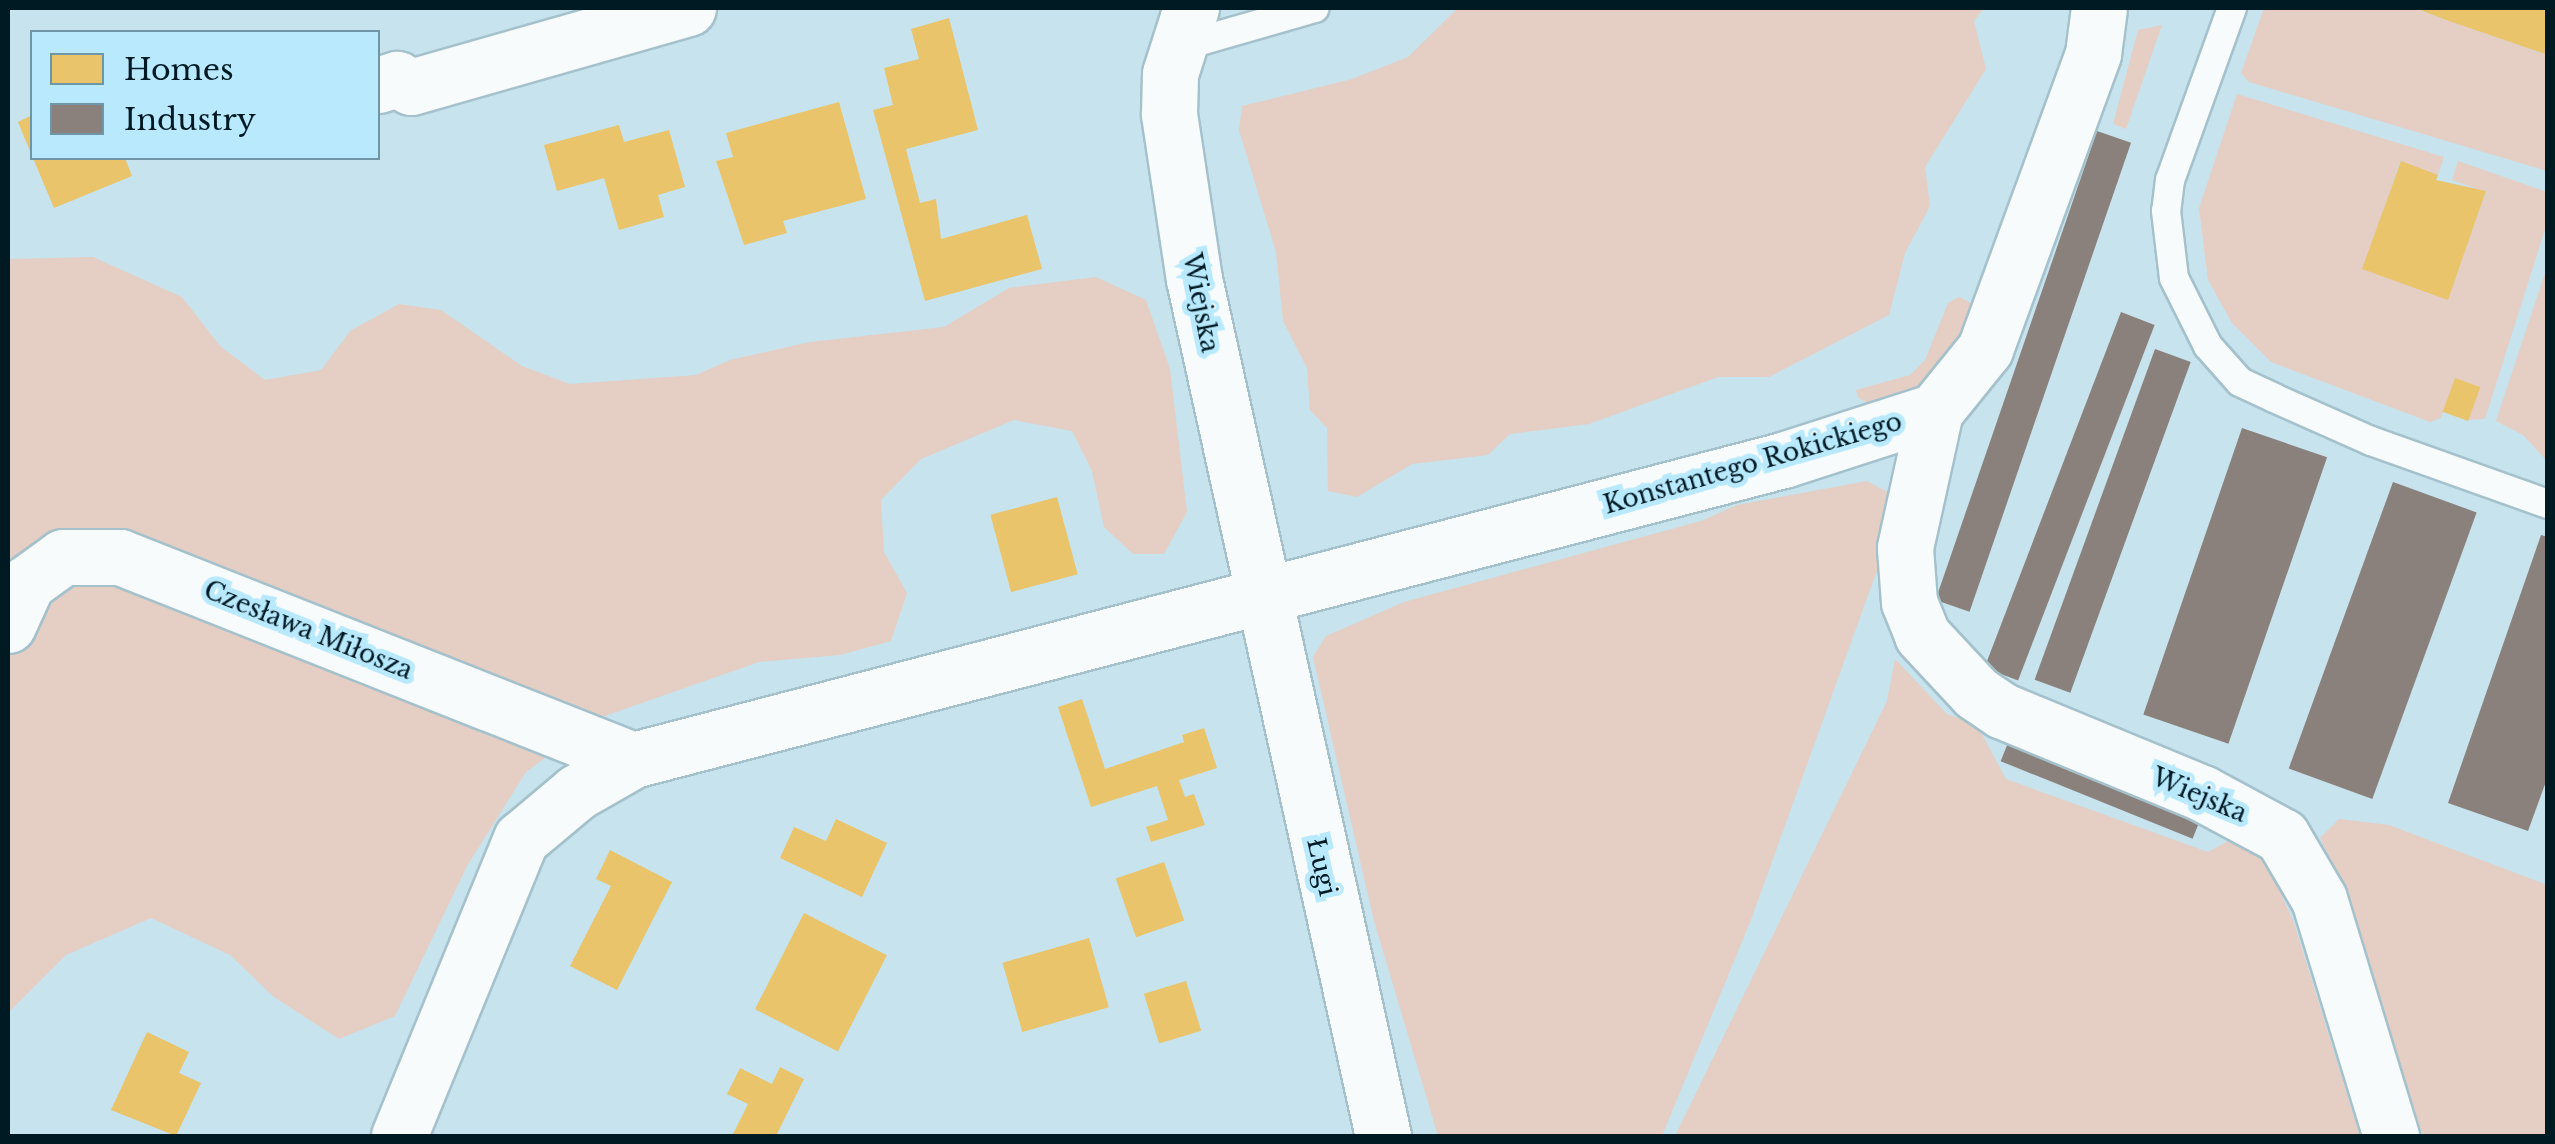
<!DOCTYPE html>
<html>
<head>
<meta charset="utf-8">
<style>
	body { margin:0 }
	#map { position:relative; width:2555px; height:1144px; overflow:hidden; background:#c7e3ee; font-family:"Libre Baskerville",serif }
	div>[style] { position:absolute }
	.green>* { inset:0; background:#e5cec3 }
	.homes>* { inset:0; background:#e9c46a; transform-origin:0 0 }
	.industry>* { inset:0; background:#8a817c; transform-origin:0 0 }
	.roads { filter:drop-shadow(2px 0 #a4c1cc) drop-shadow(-2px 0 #a4c1cc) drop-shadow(0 2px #a4c1cc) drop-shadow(0 -2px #a4c1cc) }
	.lane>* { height:28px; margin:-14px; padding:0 14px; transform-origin:14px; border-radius:14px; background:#f7fbfc }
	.street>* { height:55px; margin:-27.5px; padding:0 27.5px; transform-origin:27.5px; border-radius:27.5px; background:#f7fbfc }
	span { translate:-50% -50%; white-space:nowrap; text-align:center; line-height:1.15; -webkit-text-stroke:10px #b8e9fd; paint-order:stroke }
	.street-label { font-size:25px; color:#001a24 }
	.frame { position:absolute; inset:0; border:10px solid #001a24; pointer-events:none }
	.legend { position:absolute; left:30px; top:30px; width:350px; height:130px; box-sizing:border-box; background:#b8e9fd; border:2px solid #6e96a6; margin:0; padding:12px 18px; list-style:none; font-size:30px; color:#001a24 }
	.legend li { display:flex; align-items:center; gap:20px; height:50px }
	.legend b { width:50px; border:2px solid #6e96a6 }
</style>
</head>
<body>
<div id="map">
	<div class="green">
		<div style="clip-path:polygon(1458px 8px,1984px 8px,1974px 21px,1986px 69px,1925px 167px,1930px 206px,1905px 253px,1889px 315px,1769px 377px,1718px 377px,1589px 424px,1510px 434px,1488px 455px,1412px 464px,1357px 497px,1328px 491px,1327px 428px,1310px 410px,1307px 368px,1283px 321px,1276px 252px,1239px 130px,1242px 106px,1352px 79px,1408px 57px)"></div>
		<div style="clip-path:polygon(2264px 8px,2413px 8px,2547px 55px,2547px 171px,2249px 82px,2241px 73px)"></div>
		<div style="clip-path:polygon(2162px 25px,2126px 129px,2113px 124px,2138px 30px)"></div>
		<div style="clip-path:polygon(2237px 94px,2444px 157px,2438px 175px,2400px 162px,2363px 269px,2448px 299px,2486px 192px,2452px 180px,2458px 161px,2547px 192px,2547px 223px,2485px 419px,2468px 420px,2480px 388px,2455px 379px,2441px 418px,2430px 422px,2271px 362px,2232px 323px,2208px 280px,2199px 208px)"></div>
		<div style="clip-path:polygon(93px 257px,182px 297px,220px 346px,265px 380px,321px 370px,350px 331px,399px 304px,441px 310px,522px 366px,570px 384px,696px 375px,730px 360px,810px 342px,944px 327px,1009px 288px,1096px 277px,1146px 300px,1170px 369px,1187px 512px,1164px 554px,1133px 554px,1104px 527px,1092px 471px,1072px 431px,1014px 420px,921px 459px,881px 500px,884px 552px,907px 593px,891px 641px,840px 655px,759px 662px,599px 718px,526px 772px,467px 866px,395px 1016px,339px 1039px,274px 997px,230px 955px,151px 918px,66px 955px,8px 1013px,8px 259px)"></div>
		<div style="clip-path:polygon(2547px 267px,2548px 461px,2547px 461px,2523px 435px,2496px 421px)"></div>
		<div style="clip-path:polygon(1959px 297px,1979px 307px,1975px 319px,1919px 393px,1870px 405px,1858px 397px,1856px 390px,1910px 375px,1925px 360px,1948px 303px)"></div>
		<div style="clip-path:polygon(1867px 481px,1889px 493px,1897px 515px,1751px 920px,1662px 1136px,1438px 1136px,1374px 921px,1313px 657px,1326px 636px,1404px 602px,1701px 521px,1737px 505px)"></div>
		<div style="clip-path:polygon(1895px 659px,1947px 714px,1977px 725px,2006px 779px,2208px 852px,2239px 835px,2267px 863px,2294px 923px,2360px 1136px,1675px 1136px,1887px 701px)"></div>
		<div style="clip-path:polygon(2339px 819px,2389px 825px,2547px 885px,2547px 1136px,2424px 1136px,2390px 1058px,2349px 898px,2320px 838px)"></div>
	</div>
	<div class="homes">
		<div style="clip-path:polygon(2415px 8px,2548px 8px,2548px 55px,2449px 21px)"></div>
		<div style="clip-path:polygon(949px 18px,978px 130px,906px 149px,920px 203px,936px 199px,941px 239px,1027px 215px,1042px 269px,925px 301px,873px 110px,893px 105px,884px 68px,919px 59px,911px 29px)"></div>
		<div style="clip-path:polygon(839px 102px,866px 199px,783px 221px,787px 233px,744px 245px,716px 161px,733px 157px,726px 133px)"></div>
		<div style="clip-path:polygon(32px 115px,32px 156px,18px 122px)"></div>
		<div style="clip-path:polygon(619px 125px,624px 142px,669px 130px,685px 187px,658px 195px,664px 217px,619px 230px,604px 178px,557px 191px,544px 145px)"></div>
		<div style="clip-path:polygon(33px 158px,125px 158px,132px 176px,54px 208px)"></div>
		<div style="clip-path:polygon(2401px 161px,2438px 175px,2436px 180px,2486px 191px,2448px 300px,2362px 269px)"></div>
		<div style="left:2455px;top:378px;width:27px;height:36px;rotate:20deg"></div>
		<div style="left:1057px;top:497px;width:80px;height:69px;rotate:75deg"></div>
		<div style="clip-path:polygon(1082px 699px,1105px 769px,1184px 742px,1182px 735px,1204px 728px,1217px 768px,1179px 780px,1185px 797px,1194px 794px,1205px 825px,1151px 842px,1146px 827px,1168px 820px,1157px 786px,1091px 807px,1058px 707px)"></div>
		<div style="clip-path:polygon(836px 819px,887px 843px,862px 897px,780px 858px,794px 827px,826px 841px)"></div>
		<div style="clip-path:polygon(610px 850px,672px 882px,617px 990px,570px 966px,611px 886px,596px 879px)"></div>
		<div style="left:1164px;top:862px;width:62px;height:51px;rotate:71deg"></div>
		<div style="left:804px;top:913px;width:93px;height:108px;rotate:27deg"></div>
		<div style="left:1089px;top:938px;width:72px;height:90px;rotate:74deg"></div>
		<div style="left:1186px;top:981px;width:52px;height:44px;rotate:73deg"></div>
		<div style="clip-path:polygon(147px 1032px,189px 1052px,179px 1073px,201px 1083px,176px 1136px,111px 1110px)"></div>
		<div style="clip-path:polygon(780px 1067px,804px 1079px,776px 1136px,732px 1136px,748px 1104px,727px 1094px,740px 1068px,772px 1084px)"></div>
	</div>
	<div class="industry">
		<div style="left:2097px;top:131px;width:36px;height:496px;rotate:19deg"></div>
		<div style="left:2121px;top:312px;width:36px;height:381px;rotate:21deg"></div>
		<div style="left:2155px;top:349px;width:38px;height:352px;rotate:20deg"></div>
		<div style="left:2242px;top:428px;width:90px;height:303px;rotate:19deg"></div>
		<div style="left:2393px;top:482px;width:89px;height:305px;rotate:20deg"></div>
		<div style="clip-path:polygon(2541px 535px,2548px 537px,2548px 776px,2528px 831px,2448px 803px)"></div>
		<div style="left:2010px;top:738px;width:207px;height:25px;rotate:22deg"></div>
	</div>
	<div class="roads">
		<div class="lane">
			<div style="left:2232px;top:8px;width:183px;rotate:109.8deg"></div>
			<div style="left:2170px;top:180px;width:31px;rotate:97deg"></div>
			<div style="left:2166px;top:211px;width:67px;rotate:83.2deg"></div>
			<div style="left:2174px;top:278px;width:76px;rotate:63.4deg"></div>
			<div style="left:2208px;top:346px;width:48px;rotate:48.4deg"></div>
			<div style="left:2240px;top:382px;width:38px;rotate:25deg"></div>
			<div style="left:2274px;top:398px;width:106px;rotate:23.9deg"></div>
			<div style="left:2371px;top:441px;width:188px;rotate:19.6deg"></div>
			<div style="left:1179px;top:47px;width:141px;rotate:-16deg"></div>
		</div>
		<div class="street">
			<div style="left:1191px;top:8px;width:69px;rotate:107.7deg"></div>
			<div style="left:1170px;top:74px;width:40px;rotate:91.4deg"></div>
			<div style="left:1169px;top:114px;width:167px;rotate:81.4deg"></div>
			<div style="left:1194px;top:279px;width:878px;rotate:77.56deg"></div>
			<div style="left:378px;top:85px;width:20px;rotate:-18deg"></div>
			<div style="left:397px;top:79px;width:16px;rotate:30deg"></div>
			<div style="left:411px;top:87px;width:288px;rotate:-15.9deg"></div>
			<div style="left:1935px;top:411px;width:140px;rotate:102.4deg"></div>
			<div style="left:1905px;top:548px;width:54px;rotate:85.8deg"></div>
			<div style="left:1909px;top:602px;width:35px;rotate:68deg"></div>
			<div style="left:1922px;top:635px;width:79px;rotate:47deg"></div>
			<div style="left:1976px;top:693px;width:32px;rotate:34deg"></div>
			<div style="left:2003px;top:711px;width:215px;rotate:22.4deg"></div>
			<div style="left:2202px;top:793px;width:91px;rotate:28.3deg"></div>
			<div style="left:2282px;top:836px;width:73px;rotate:59.6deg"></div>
			<div style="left:2319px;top:899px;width:248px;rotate:73.1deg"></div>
			<div style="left:8px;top:625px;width:46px;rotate:-65.7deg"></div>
			<div style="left:27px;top:583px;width:44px;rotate:-35.8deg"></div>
			<div style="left:63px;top:557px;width:57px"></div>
			<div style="left:120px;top:557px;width:552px;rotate:21.59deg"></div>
			<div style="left:399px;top:1136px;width:321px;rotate:-67.7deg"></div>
			<div style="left:521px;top:839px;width:73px;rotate:-40deg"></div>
			<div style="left:577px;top:792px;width:64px;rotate:-29.7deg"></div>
			<div style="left:633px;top:760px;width:1188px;rotate:-14.62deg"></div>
			<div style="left:1783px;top:460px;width:160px;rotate:-17.9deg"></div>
			<div style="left:1935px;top:411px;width:80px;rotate:-51.1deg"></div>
			<div style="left:1985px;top:349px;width:314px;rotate:-69.9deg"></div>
			<div style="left:2093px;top:54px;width:46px;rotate:-82.6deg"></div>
		</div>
	</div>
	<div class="street-label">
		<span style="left:1200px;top:303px;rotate:79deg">Wiejska</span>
		<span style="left:1753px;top:464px;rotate:-16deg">Konstantego Rokickiego</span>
		<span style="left:308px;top:631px;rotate:22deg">Czesława Miłosza</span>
		<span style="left:2199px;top:796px;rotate:23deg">Wiejska</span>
		<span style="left:1321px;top:867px;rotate:77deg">Ługi</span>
	</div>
	<div class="frame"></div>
	<ul class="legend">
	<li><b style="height:28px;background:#e9c46a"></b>Homes</li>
	<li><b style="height:28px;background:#8a817c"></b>Industry</li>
	</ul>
</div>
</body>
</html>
